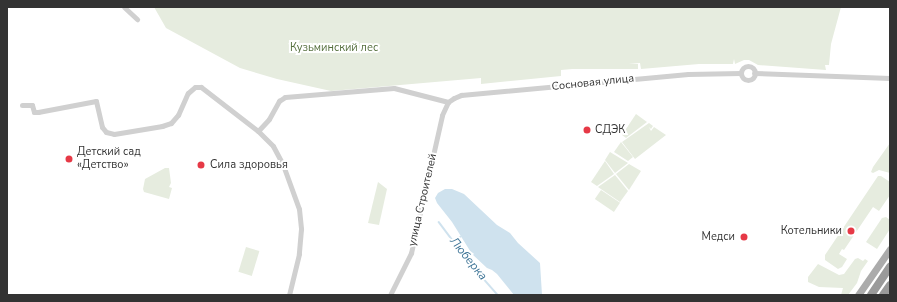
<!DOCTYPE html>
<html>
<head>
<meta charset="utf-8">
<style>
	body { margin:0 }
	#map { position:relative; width:897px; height:302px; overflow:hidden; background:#fff; font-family:"Nunito Sans",sans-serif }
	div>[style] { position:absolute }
	.green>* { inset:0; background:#e6ecdf; transform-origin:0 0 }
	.water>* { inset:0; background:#cfe2ee }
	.stream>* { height:1.5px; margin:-0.75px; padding:0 0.75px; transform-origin:0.75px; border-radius:0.75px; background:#cfe2ee }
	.minor>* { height:5px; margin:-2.5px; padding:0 2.5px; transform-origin:2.5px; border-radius:2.5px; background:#d0d0d0 }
	.minor>.ring { margin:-2.5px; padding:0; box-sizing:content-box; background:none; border:5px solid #d0d0d0; border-radius:50% }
	.major>* { height:7px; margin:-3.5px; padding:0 3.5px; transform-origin:3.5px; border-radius:3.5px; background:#ababab }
	.highway>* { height:8px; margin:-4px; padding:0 4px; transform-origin:4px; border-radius:4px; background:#9a9a9a }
	.dots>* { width:11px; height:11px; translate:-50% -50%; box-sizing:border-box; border:2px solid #fff; border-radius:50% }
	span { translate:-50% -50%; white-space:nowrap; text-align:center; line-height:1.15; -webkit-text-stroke:4px #fff; paint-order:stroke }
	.park-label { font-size:11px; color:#56703f }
	.street-label { font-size:11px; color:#333 }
	.poi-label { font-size:11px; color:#333 }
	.left { translate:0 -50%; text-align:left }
	.right { translate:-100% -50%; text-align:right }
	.water-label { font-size:12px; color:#3f7597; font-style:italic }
	.frame { position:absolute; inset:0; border:8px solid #333; pointer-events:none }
</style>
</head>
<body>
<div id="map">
	<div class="green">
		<div style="clip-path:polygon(154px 7px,841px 7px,831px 44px,829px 65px,825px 65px,826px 70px,758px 65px,749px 60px,744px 60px,735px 64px,734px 59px,733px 64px,699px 64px,641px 69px,640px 63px,561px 70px,561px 76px,481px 84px,481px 78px,331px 91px,277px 79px,240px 68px,166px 28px)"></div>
		<div style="left:638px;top:64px;width:5px;height:75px;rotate:90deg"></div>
		<div style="clip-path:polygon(636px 114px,647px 122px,626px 138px,622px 135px)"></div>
		<div style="clip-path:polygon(649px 123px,653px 126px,651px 129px,649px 127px,651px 131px,654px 127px,666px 135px,635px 159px,622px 142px)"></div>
		<div style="clip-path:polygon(621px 142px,633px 157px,628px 161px,614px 152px)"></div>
		<div style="clip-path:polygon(890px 143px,890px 173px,879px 170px,873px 173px,871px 172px,873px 167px)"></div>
		<div style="clip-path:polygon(610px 152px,628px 163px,615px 173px,605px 160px)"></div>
		<div style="clip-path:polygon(605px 161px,614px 174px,597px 186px,591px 182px)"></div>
		<div style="clip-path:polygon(629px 164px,641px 171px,629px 190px,616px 174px)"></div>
		<div style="clip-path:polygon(165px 168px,169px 168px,171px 183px,169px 187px,172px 188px,169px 199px,144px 192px,143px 189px,145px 179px)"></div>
		<div style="clip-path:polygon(615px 175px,628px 191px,620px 202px,598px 187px)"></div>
		<div style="clip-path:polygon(878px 176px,881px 176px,890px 182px,890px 195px,879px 211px,873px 207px,844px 250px,842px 249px,839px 254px,847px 259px,842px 267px,838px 269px,825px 260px,825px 255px)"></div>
		<div style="clip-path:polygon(378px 182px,387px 189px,379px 225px,368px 223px)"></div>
		<div style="left:601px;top:190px;width:23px;height:11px;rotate:34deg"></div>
		<div style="clip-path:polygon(886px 217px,890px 220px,890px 229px,877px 249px,866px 242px,882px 218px)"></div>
		<div style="left:246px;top:247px;width:14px;height:26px;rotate:17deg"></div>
		<div style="clip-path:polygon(858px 258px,863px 261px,865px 259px,868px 261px,861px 271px,857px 283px,848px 295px,841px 295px,843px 288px,819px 287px,808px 282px,808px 277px,818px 264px,839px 275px,844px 274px,855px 259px)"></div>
	</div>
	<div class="water">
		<div style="clip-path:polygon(445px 189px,452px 189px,464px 194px,497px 225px,510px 233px,518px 243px,540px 263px,542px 295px,514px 295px,497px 274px,492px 270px,487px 268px,472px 254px,452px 222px,437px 203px,435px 198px,438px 193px)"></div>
	</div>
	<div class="stream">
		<div style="left:439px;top:222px;width:50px;rotate:53.1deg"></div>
		<div style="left:469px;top:262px;width:44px;rotate:48.7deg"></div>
		<div style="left:453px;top:240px;width:8px;rotate:-23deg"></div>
	</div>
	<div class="minor">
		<div style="left:124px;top:7px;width:18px;rotate:43deg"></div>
		<div class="ring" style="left:741px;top:66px;width:9px;height:9px"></div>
		<div style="left:754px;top:73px;width:136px;rotate:2.1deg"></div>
		<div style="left:22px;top:105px;width:10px"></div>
		<div style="left:32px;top:105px;width:7px;rotate:74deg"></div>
		<div style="left:34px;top:112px;width:4px"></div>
		<div style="left:38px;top:112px;width:59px;rotate:-10.7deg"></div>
		<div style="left:96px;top:101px;width:27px;rotate:77deg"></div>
		<div style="left:102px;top:127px;width:6px;rotate:51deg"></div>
		<div style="left:106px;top:132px;width:8px;rotate:14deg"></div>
		<div style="left:114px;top:134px;width:49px;rotate:-9.5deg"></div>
		<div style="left:162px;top:126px;width:9px;rotate:-18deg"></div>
		<div style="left:171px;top:123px;width:11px;rotate:-49deg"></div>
		<div style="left:178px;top:115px;width:24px;rotate:-66deg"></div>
		<div style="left:188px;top:93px;width:9px;rotate:-41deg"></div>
		<div style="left:195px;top:87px;width:6px"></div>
		<div style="left:201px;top:87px;width:72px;rotate:37.7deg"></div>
		<div style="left:258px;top:131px;width:21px;rotate:45deg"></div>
		<div style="left:273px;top:146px;width:21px;rotate:62deg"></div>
		<div style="left:283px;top:165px;width:47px;rotate:70deg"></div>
		<div style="left:299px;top:209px;width:20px;rotate:84deg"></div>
		<div style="left:301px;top:229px;width:25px;rotate:95deg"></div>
		<div style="left:299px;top:254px;width:42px;rotate:103.7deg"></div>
		<div style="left:258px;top:131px;width:16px;rotate:-47deg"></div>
		<div style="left:269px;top:119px;width:21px;rotate:-61deg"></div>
		<div style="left:279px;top:101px;width:7px;rotate:-34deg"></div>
		<div style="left:285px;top:97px;width:109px;rotate:-4.7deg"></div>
		<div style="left:394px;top:88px;width:56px;rotate:14.5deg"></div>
		<div style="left:390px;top:295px;width:47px;rotate:-63.4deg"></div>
		<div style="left:411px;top:253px;width:141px;rotate:-77.3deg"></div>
		<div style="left:442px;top:115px;width:14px;rotate:-65deg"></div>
		<div style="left:448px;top:102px;width:7px;rotate:-34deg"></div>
		<div style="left:454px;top:98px;width:8px;rotate:-23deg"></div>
		<div style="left:461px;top:95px;width:228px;rotate:-5.3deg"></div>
		<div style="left:688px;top:74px;width:53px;rotate:-1.1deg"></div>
	</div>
	<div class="major">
		<div style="left:858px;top:295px;width:56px;rotate:-55.2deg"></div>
	</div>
	<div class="highway">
		<div style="left:871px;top:295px;width:34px;rotate:-56deg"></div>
		<div style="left:883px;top:295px;width:12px;rotate:-55deg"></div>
	</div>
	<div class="dots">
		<div style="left:587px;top:130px;background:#e63946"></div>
		<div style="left:69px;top:159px;background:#e63946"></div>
		<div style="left:201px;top:165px;background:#e63946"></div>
		<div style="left:851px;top:231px;background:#e63946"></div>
		<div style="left:744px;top:237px;background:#e63946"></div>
	</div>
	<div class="park-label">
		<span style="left:334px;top:48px">Кузьминский лес</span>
	</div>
	<div class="street-label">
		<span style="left:593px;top:83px;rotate:-6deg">Сосновая улица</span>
		<span style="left:423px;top:200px;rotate:-77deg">улица Строителей</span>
	</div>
	<div class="poi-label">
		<span class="left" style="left:595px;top:130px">СДЭК</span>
		<span class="left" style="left:77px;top:159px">Детский сад<br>«Детство»</span>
		<span class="left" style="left:210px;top:165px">Сила здоровья</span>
		<span class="right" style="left:842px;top:231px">Котельники</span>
		<span class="right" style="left:735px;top:237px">Медси</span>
	</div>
	<div class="water-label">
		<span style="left:468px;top:259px;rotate:51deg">Люберка</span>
	</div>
	<div class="frame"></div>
</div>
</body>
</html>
